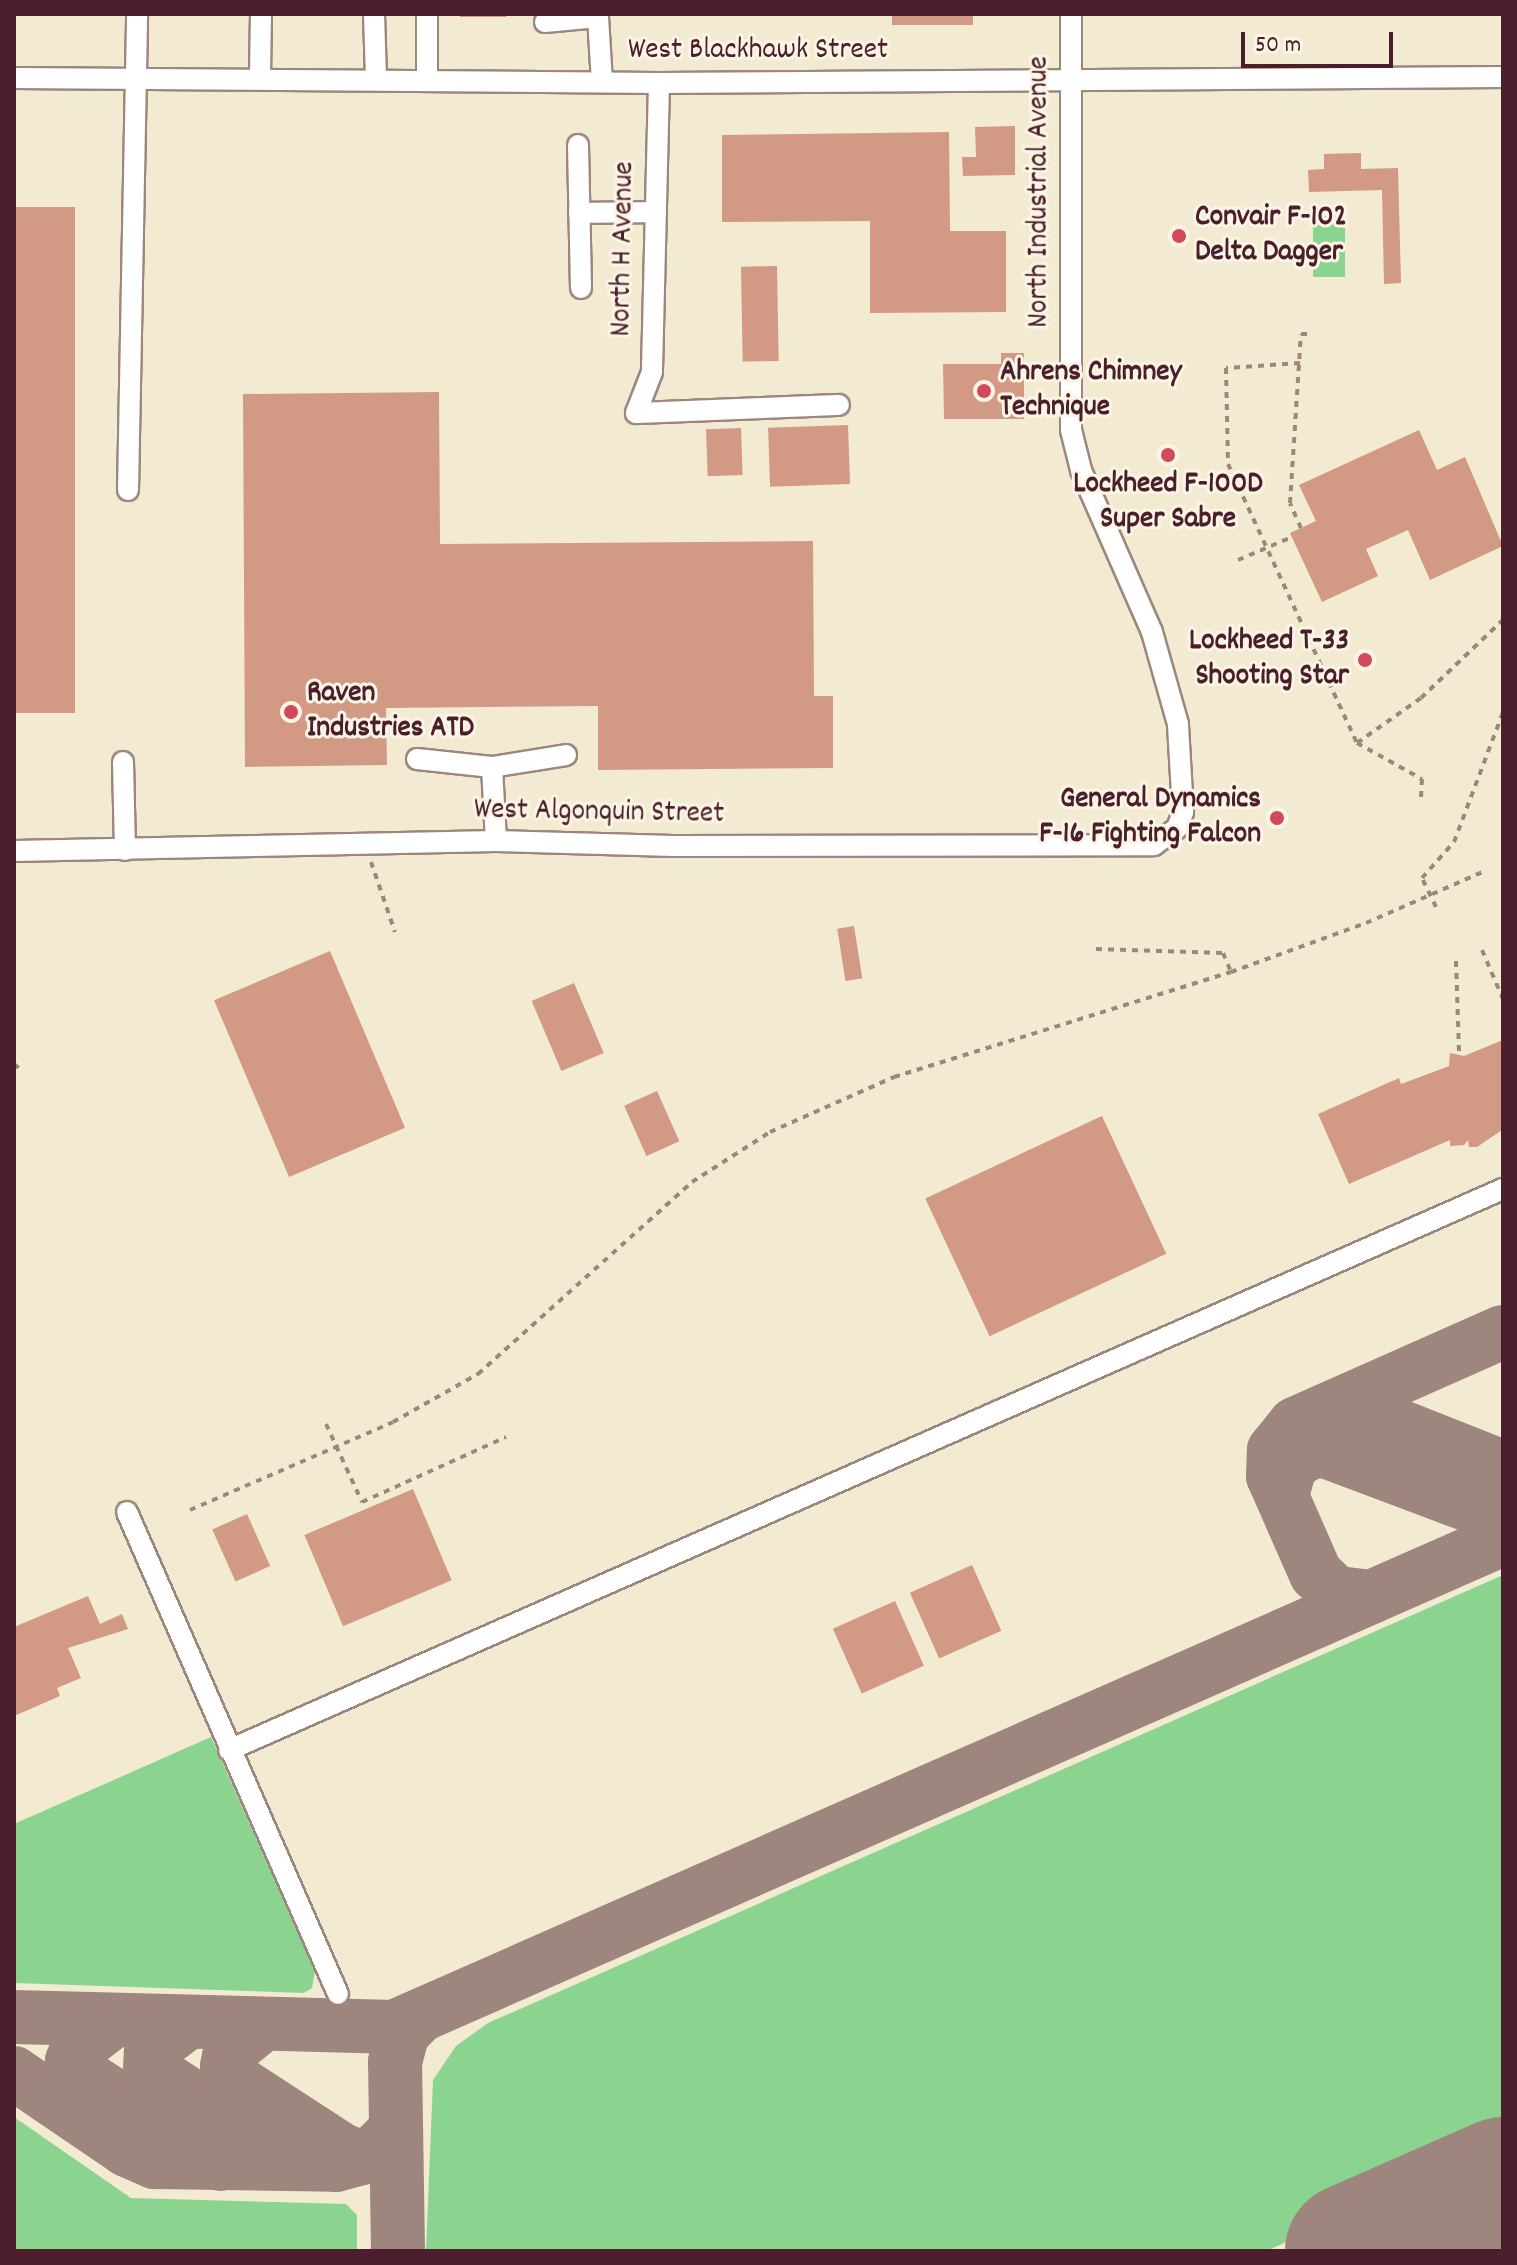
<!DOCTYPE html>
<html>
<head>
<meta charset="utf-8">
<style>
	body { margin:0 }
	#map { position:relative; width:1517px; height:2265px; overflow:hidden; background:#f2ebd1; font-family:Dekko,sans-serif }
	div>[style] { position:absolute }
	.green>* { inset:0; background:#8bd490; transform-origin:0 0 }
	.taxiway>* { height:54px; margin:-27px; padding:0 27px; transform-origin:27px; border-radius:27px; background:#9e857e }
	.runway>* { height:136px; margin:-68px; padding:0 68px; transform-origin:68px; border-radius:68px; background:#9e857e }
	.building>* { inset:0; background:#d29984; transform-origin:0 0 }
	.path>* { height:4px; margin-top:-2px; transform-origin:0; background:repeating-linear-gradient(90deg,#9e857e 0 6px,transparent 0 12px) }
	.roads { filter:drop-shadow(2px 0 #9e857e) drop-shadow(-2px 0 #9e857e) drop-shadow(0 2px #9e857e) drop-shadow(0 -2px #9e857e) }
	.minor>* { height:20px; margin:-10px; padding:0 10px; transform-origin:10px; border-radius:10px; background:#fff }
	.dots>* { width:22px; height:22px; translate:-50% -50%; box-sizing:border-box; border:4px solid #fcf5e5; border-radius:50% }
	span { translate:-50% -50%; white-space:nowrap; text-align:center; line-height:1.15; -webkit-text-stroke:6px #fcf5e5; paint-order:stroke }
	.street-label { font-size:30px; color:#4a1f2b }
	.poi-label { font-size:30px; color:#4a1f2b; font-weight:700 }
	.left { translate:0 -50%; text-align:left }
	.right { translate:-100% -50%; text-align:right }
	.frame { position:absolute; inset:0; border:16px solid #4a1f2b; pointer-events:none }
	.scale { position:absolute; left:1241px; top:32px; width:152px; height:36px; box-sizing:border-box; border:4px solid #4a1f2b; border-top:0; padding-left:10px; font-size:24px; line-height:28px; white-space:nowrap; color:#4a1f2b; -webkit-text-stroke:6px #fcf5e5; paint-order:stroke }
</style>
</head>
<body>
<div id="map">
	<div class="green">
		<div style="left:1313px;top:216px;width:32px;height:61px"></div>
		<div style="clip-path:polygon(1503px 1575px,1503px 2147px,1266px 2251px,426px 2251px,433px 2080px,456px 2046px,488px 2023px)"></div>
		<div style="clip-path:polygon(211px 1737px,315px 1971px,312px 1988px,304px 1993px,14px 1983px,14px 1824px)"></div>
		<div style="clip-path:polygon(14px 2117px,131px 2198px,346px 2204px,357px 2215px,357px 2251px,14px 2251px)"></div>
		<div style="clip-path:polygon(1503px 2221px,1503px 2251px,1434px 2251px)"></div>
	</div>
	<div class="taxiway">
		<div style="left:1328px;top:1410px;width:31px"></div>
		<div style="left:1359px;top:1410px;width:155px;rotate:21.6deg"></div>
		<div style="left:1282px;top:1495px;width:32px;rotate:-74deg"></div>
		<div style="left:1291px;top:1464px;width:22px;rotate:-32deg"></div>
		<div style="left:1310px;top:1452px;width:15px;rotate:-4deg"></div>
		<div style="left:1325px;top:1451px;width:190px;rotate:20.6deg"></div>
		<div style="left:1371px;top:1597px;width:35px;rotate:-173deg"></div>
		<div style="left:1336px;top:1593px;width:28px;rotate:-136deg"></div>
		<div style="left:1316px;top:1574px;width:107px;rotate:-113.7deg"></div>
		<div style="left:1273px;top:1476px;width:26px;rotate:-88deg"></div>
		<div style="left:1274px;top:1450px;width:33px;rotate:-51deg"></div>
		<div style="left:1295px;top:1424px;width:227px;rotate:-23.9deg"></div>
		<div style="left:14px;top:2017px;width:380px;rotate:1.5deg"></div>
		<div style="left:394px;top:2027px;width:1212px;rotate:-23.75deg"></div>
		<div style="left:113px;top:2021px;width:46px;rotate:142.1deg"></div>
		<div style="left:77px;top:2049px;width:13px;rotate:113deg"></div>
		<div style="left:72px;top:2061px;width:11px;rotate:68deg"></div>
		<div style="left:76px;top:2071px;width:172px;rotate:32.7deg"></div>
		<div style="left:187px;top:2023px;width:45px;rotate:143.1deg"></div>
		<div style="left:151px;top:2050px;width:19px;rotate:93deg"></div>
		<div style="left:150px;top:2069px;width:174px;rotate:33.1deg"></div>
		<div style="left:262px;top:2025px;width:41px;rotate:140.9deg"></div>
		<div style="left:230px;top:2051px;width:16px;rotate:101deg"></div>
		<div style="left:227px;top:2067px;width:13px;rotate:63deg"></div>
		<div style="left:233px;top:2079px;width:130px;rotate:33.1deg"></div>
		<div style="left:342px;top:2150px;width:22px;rotate:21deg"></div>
		<div style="left:14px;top:2073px;width:137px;rotate:34.3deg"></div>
		<div style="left:127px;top:2150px;width:30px;rotate:24deg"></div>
		<div style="left:154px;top:2162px;width:182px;rotate:0.9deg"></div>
		<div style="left:336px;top:2165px;width:35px;rotate:-15deg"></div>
		<div style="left:370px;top:2156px;width:33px;rotate:-45deg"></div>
		<div style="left:398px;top:2251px;width:189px;rotate:-90.9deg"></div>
		<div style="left:395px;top:2062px;width:30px;rotate:-75deg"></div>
		<div style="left:403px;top:2033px;width:24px;rotate:-45deg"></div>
	</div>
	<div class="runway">
		<div style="left:1353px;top:2251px;width:164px;rotate:-23.7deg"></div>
	</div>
	<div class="building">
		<div style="left:460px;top:14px;width:46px;height:3px"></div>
		<div style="left:892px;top:14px;width:81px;height:11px"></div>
		<div style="clip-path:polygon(1015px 126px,1015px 175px,963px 176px,962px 157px,976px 157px,975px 127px)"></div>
		<div style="clip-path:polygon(949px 132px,950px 231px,1006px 231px,1006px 312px,870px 313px,870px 221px,722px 222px,722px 135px)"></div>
		<div style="clip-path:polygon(1361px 153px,1361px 169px,1398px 168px,1401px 283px,1384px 284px,1382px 190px,1309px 192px,1308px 170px,1324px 169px,1324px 154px)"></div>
		<div style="left:14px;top:207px;width:61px;height:506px"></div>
		<div style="left:777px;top:266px;width:95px;height:36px;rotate:89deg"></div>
		<div style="clip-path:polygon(1001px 353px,1024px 353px,1024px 419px,944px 419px,943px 364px,1001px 364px)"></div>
		<div style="clip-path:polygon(439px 392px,440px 544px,813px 541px,814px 696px,833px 696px,833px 768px,598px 770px,598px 706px,386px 708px,387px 765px,245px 767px,243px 394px)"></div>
		<div style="left:848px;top:425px;width:59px;height:80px;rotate:88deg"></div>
		<div style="left:741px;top:428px;width:47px;height:35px;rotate:88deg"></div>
		<div style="clip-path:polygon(1419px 430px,1437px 470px,1465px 457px,1503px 546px,1430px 580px,1408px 530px,1366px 549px,1378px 576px,1322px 602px,1290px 533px,1316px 521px,1299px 485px)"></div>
		<div style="left:854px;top:926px;width:53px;height:17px;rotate:81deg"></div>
		<div style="left:330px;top:951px;width:192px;height:126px;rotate:67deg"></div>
		<div style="left:574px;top:983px;width:76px;height:46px;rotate:67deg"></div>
		<div style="clip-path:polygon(1503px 1040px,1502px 1130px,1477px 1147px,1469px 1147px,1468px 1140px,1464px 1145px,1450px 1146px,1450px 1140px,1349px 1184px,1318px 1114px,1399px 1078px,1401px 1084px,1449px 1066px,1450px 1053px,1464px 1056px)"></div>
		<div style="left:657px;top:1091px;width:55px;height:36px;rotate:66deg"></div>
		<div style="left:1102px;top:1116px;width:152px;height:195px;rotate:65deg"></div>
		<div style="left:413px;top:1489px;width:99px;height:118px;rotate:67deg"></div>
		<div style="left:247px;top:1514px;width:57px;height:38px;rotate:66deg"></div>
		<div style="left:972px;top:1565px;width:72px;height:68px;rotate:66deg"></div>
		<div style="clip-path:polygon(88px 1596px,100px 1624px,122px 1614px,128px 1629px,68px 1648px,81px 1678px,57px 1688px,60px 1696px,14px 1716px,14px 1627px)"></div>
		<div style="left:895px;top:1601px;width:71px;height:68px;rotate:66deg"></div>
	</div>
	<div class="path">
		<div style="left:1300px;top:363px;width:74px;rotate:176.1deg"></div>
		<div style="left:1226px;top:368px;width:96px;rotate:88.8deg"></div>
		<div style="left:1228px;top:464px;width:307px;rotate:65.2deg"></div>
		<div style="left:1357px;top:743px;width:74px;rotate:29deg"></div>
		<div style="left:1422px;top:779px;width:22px;rotate:93deg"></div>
		<div style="left:1301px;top:528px;width:27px;rotate:-114deg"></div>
		<div style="left:1290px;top:503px;width:169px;rotate:-86.3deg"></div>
		<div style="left:1301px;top:334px;width:9px"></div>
		<div style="left:1238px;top:560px;width:59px;rotate:-23.1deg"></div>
		<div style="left:1357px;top:743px;width:78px;rotate:-35.1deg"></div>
		<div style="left:1421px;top:698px;width:113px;rotate:-43.6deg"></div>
		<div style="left:371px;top:862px;width:74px;rotate:71.1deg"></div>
		<div style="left:1436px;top:907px;width:32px;rotate:-116deg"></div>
		<div style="left:1422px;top:878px;width:48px;rotate:-48.4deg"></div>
		<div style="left:1454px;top:842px;width:139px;rotate:-69.3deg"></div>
		<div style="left:1096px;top:949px;width:127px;rotate:1.8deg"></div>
		<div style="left:1223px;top:953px;width:21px;rotate:67deg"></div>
		<div style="left:1482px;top:950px;width:53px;rotate:66.8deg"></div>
		<div style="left:1456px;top:961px;width:92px;rotate:88.1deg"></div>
		<div style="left:14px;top:1064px;width:11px;rotate:41deg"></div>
		<div style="left:326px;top:1424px;width:86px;rotate:65.2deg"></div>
		<div style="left:362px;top:1502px;width:158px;rotate:-24.3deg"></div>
		<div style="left:190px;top:1510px;width:221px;rotate:-23.4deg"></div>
		<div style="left:393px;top:1422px;width:98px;rotate:-29.5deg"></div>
		<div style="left:478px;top:1374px;width:288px;rotate:-41.9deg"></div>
		<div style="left:692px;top:1182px;width:93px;rotate:-32.7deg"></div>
		<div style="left:770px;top:1132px;width:136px;rotate:-23.9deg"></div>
		<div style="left:894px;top:1077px;width:353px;rotate:-17.3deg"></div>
		<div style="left:1231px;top:972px;width:144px;rotate:-19.9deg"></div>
		<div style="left:1366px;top:923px;width:130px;rotate:-23.6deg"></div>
	</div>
	<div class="roads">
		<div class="minor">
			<div style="left:374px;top:14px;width:65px;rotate:88.2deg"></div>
			<div style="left:427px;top:14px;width:65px;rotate:90deg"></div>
			<div style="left:545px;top:22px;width:53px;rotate:-5.4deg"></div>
			<div style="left:598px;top:17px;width:65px;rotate:86.5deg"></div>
			<div style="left:260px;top:76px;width:62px;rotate:-89.1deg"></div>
			<div style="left:14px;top:78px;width:645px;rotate:0.44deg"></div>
			<div style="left:659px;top:83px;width:844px;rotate:-0.41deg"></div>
			<div style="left:659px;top:83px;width:289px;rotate:91.4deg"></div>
			<div style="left:652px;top:372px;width:44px;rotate:111.3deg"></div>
			<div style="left:636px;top:413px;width:203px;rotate:-2.3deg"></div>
			<div style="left:578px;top:145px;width:143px;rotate:88.8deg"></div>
			<div style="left:579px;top:213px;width:77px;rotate:-0.7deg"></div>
			<div style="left:128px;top:490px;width:476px;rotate:-88.9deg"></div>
			<div style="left:417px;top:759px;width:75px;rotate:6.1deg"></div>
			<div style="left:123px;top:762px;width:88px;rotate:88.7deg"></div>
			<div style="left:496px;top:841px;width:74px;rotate:-93.1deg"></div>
			<div style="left:492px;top:767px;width:75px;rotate:-9.2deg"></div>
			<div style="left:14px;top:851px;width:482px;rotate:-1.2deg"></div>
			<div style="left:496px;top:841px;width:177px;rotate:1.6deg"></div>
			<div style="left:673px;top:846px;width:481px;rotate:-0.1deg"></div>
			<div style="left:1154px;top:845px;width:29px;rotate:-36deg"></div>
			<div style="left:1177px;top:828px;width:17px;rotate:-69deg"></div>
			<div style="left:1183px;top:812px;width:88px;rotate:-93.3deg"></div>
			<div style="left:1178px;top:724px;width:96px;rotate:-105.8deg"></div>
			<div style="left:1152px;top:632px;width:177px;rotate:-113.7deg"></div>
			<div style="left:1081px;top:470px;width:41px;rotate:-104deg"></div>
			<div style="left:1071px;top:430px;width:416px;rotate:-90deg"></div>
			<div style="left:127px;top:1512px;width:526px;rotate:66.36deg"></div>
			<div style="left:229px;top:1750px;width:1392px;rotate:-23.77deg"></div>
		</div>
	</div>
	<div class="dots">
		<div style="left:1179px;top:236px;background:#d1495b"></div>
		<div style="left:984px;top:391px;background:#d1495b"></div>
		<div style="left:1168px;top:455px;background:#d1495b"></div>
		<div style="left:1365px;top:660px;background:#d1495b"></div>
		<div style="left:291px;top:712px;background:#d1495b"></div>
		<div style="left:1277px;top:818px;background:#d1495b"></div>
	</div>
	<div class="street-label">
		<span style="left:758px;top:52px">West Blackhawk Street</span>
		<span style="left:1041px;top:192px;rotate:-90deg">North Industrial Avenue</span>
		<span style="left:625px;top:249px;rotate:-89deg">North H Avenue</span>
		<span style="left:599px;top:814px;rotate:1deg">West Algonquin Street</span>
	</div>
	<div class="poi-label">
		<span class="left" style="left:1195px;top:236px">Convair F-102<br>Delta Dagger</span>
		<span class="left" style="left:1000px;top:391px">Ahrens Chimney<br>Technique</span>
		<span style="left:1168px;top:503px">Lockheed F-100D<br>Super Sabre</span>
		<span class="right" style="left:1349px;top:660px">Lockheed T-33<br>Shooting Star</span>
		<span class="left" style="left:307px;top:712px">Raven<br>Industries ATD</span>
		<span class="right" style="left:1261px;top:818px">General Dynamics<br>F-16 Fighting Falcon</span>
	</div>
	<div class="frame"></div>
	<div class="scale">50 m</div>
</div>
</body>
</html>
